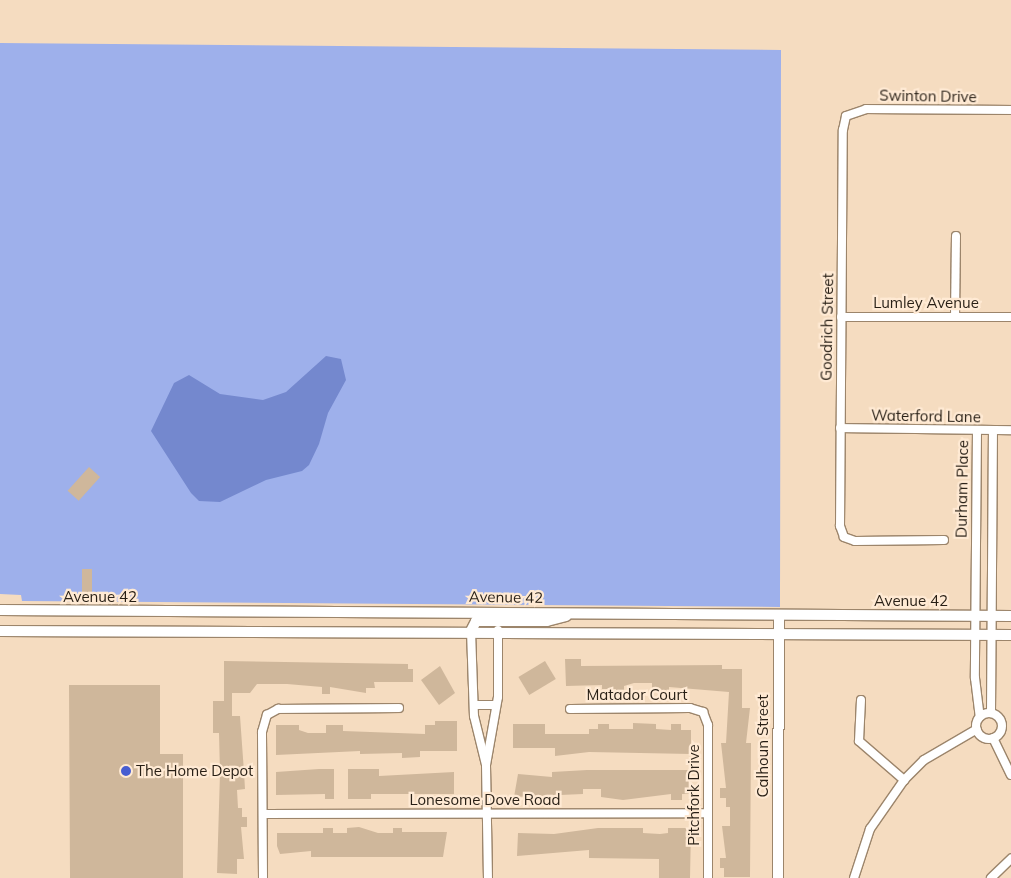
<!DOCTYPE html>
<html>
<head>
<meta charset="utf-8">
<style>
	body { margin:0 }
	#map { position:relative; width:1011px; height:878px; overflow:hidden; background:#f5dcc0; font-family:Mulish,sans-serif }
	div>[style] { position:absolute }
	.green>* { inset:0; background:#9eb0eb }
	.water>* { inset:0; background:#7488ce }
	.building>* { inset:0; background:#cfb79b; transform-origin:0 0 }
	.roads { filter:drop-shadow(1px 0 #9c856b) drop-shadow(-1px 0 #9c856b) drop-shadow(0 1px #9c856b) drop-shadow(0 -1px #9c856b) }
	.minor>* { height:8px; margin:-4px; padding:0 4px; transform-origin:4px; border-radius:4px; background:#fff }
	.minor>.ring { margin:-4px; padding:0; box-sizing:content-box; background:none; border:8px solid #fff; border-radius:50% }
	.tertiary>* { height:10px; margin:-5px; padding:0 5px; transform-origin:5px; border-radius:5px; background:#fff }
	.dots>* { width:14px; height:14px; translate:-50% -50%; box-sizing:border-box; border:2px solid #ffead4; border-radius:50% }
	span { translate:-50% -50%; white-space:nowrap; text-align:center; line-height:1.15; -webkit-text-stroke:4.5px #ffead4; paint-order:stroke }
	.street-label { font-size:15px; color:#281f15 }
	.poi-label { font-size:15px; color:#281f15 }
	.left { translate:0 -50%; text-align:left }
</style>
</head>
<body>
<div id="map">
	<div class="green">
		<div style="clip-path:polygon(0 43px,781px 50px,780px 607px,22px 601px,21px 595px,0 594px)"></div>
	</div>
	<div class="water">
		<div style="clip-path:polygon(326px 356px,341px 359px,346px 380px,328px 413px,319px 444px,309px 465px,302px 471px,266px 480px,220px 502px,199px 501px,191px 493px,151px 431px,174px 383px,189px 375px,220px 394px,263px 400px,286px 392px)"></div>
	</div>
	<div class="building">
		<div style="left:89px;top:467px;width:15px;height:32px;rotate:42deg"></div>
		<div style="left:82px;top:569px;width:10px;height:28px"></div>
		<div style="clip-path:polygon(565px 659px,581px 659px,581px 666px,722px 665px,722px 669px,742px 669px,742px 708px,750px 708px,746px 743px,751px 743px,750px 877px,724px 877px,724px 868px,720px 868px,720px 858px,726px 858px,722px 826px,730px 826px,730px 807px,726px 807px,726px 798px,720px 798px,720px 788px,726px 788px,721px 743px,726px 743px,729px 692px,669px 687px,669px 692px,652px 692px,652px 683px,634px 683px,624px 686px,624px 695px,616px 695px,616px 689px,602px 689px,602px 685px,566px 686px)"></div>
		<div style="clip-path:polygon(224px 661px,408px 664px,408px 669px,413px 669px,413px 682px,374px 682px,375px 688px,366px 688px,366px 693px,330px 687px,330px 694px,322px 694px,322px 687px,287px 684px,257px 684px,250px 693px,232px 693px,232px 716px,240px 716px,244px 772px,245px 789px,237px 790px,238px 808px,242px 808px,242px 817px,247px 817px,247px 827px,241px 827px,244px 859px,237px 859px,237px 874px,217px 873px,220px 773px,219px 733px,213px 733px,213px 701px,224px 701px)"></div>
		<div style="left:545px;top:661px;width:21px;height:31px;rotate:59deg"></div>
		<div style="clip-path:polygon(440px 666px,455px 693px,439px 705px,421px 680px)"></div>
		<div style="clip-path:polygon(69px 685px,160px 685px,160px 754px,183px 754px,183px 878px,70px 878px)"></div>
		<div style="clip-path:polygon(435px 721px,457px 721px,457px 751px,420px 751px,420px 757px,402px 758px,402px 753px,360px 754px,360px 751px,276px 755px,276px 725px,299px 725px,299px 730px,308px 733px,326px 733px,326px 725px,343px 725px,343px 731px,425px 734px,425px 725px,435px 725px)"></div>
		<div style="clip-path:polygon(633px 723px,656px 724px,656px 729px,671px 730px,671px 724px,681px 724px,681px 730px,691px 730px,691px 754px,589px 752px,555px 756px,555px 748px,513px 748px,513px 724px,545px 724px,545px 734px,589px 734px,589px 729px,598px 729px,598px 724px,609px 724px,609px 729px,633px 729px)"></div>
		<div style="clip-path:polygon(319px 769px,334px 769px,334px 799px,325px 799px,325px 794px,276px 795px,276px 772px)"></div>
		<div style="clip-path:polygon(348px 769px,379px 769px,379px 776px,454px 772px,454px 794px,371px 794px,371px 799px,348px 799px)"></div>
		<div style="clip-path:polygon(587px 770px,691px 770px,691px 794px,682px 794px,682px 800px,671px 800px,671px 794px,623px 800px,601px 797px,601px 789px,583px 789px,583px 794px,514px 797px,518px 774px,552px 777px,552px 772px)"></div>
		<div style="clip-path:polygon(359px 827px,378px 833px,393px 833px,393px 828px,402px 828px,402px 832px,447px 832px,443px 857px,311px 857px,311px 851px,280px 854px,277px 846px,277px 833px,323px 833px,323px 828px,333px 828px,333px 833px,347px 833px,347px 828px)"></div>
		<div style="clip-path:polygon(598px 828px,643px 828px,643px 833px,660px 834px,668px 833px,668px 828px,691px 828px,690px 878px,659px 878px,659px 859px,589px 858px,589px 850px,517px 856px,518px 833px,554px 834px)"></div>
	</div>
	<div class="roads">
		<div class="minor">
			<div style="left:841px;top:317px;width:170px"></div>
			<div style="left:955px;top:317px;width:81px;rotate:-89.3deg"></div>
			<div style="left:840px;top:428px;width:171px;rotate:0.7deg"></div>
			<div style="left:977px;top:430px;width:248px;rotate:90.5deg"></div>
			<div style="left:975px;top:678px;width:39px;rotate:83deg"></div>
			<div style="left:944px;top:540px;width:89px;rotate:179.4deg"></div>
			<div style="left:855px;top:541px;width:12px;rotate:-160deg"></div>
			<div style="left:844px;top:537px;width:12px;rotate:-110deg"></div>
			<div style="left:840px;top:526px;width:396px;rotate:-89.6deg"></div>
			<div style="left:843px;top:130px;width:14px;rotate:-78deg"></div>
			<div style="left:846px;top:116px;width:21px;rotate:-19deg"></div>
			<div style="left:866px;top:109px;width:145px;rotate:0.4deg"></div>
			<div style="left:471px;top:631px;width:85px;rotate:88deg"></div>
			<div style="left:474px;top:716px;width:50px;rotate:76.2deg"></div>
			<div style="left:486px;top:765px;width:69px;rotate:-80deg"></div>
			<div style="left:498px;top:697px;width:67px;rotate:-90deg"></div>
			<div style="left:861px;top:700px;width:41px;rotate:92.8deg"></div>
			<div style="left:859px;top:741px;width:60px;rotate:40.9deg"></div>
			<div style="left:474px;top:705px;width:22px"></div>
			<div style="left:570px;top:709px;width:120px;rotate:-0.5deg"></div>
			<div style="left:690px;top:708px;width:14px;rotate:17deg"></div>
			<div style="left:703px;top:712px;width:14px;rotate:69deg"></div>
			<div style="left:708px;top:725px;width:153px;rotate:90deg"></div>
			<div style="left:991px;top:713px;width:283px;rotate:-89.6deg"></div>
			<div class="ring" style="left:976px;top:713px;width:18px;height:18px"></div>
			<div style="left:993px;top:738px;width:41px;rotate:64.1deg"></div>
			<div style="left:486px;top:765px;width:113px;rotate:89deg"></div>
			<div style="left:263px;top:814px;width:445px;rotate:-0.1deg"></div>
			<div style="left:263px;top:878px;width:146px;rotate:-90.4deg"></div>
			<div style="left:262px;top:732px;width:18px;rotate:-74deg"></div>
			<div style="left:267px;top:715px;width:13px;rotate:-29deg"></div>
			<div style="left:278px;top:709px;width:121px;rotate:-0.5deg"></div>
			<div style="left:854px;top:878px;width:52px;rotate:-71.9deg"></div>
			<div style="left:870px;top:829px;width:60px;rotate:-55.2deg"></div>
			<div style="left:904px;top:780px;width:28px;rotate:-45deg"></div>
			<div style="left:924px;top:760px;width:61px;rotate:-30.3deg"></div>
			<div style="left:991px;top:878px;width:28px;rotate:-44deg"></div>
		</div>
		<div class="tertiary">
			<div style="left:0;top:610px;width:1011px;rotate:0.34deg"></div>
			<div style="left:0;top:631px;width:1011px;rotate:0.23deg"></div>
			<div style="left:471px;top:631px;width:11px;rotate:-63deg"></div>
			<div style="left:476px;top:621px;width:71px"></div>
			<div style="left:547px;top:621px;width:20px;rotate:-15deg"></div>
			<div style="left:778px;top:878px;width:263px;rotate:-89.8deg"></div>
		</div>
	</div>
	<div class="dots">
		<div style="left:126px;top:771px;background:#475dd1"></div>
	</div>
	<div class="street-label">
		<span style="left:928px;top:96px;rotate:1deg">Swinton Drive</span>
		<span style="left:926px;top:303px">Lumley Avenue</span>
		<span style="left:827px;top:327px;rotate:-89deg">Goodrich Street</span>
		<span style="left:926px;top:416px;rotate:1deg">Waterford Lane</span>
		<span style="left:962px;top:489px;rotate:-89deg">Durham Place</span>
		<span style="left:100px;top:597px">Avenue 42</span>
		<span style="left:506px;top:597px;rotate:1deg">Avenue 42</span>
		<span style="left:911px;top:601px">Avenue 42</span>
		<span style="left:637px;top:695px">Matador Court</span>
		<span style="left:763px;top:746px;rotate:-90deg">Calhoun Street</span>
		<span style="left:694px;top:795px;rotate:-90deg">Pitchfork Drive</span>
		<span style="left:485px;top:800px">Lonesome Dove Road</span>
	</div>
	<div class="poi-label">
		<span class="left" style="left:136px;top:771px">The Home Depot</span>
	</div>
</div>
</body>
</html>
